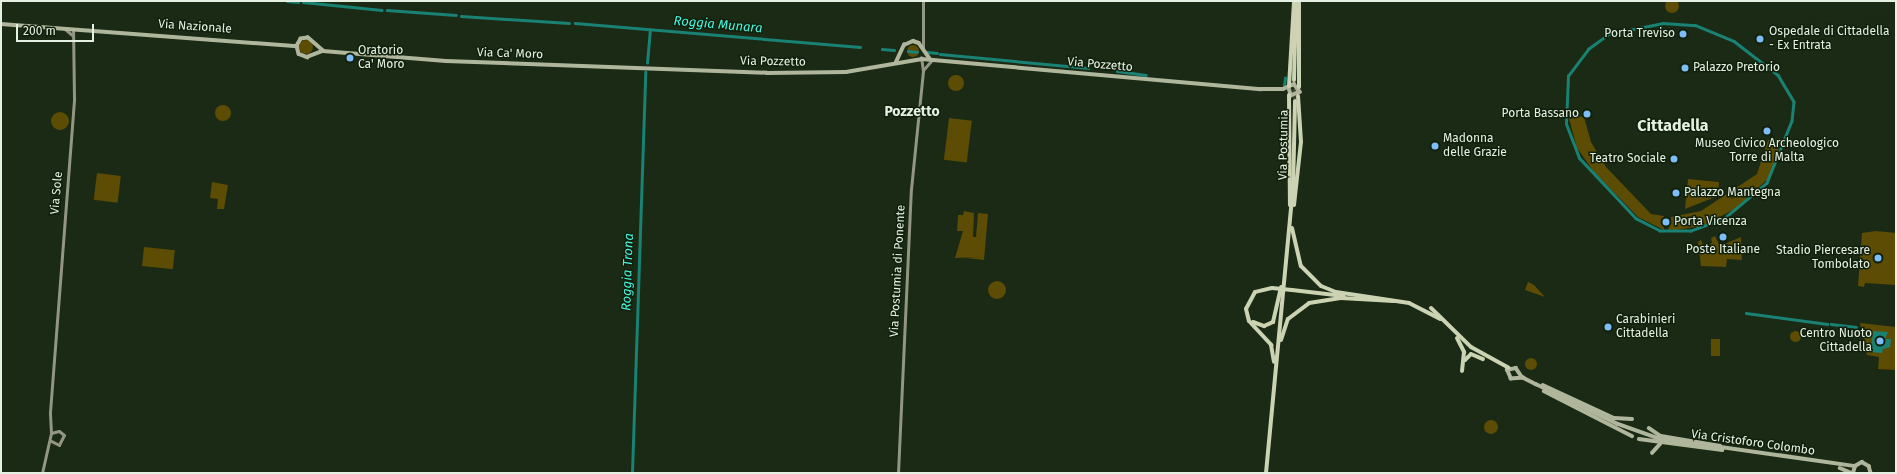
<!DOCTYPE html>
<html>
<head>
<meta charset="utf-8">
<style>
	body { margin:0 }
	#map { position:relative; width:1897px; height:474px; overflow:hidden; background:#1a2a15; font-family:"Fira Sans",sans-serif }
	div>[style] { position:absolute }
	.green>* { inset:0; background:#5c4c04; transform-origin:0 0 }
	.round { border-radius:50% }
	.water>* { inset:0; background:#198274 }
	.canal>* { height:2.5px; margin:-1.25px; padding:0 1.25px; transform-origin:1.25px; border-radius:1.25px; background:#198274 }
	.highway-tunnel>* { height:4px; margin-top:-2px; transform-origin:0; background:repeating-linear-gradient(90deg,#384834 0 4px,transparent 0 6px) }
	.secondary>* { height:3px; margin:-1.5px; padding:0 1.5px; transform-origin:1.5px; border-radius:1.5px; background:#929682 }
	.primary>* { height:3.5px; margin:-1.75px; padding:0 1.75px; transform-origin:1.75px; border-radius:1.75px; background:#b0b69c }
	.highway>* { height:4px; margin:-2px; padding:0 2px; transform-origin:2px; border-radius:2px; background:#ccd3b3 }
	.highway-bridge>* { height:4px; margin:-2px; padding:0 2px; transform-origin:2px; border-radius:2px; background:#ccd3b3 }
	.dots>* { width:11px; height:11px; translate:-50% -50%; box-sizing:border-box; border:2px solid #11200c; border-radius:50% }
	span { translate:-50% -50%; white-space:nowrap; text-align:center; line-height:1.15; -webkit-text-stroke:3px #11200c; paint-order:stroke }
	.street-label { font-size:12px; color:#e5f0e2 }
	.poi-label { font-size:12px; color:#e5f0e2 }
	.left { translate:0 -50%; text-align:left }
	.right { translate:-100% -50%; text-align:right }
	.water-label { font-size:13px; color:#45f8e0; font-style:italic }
	.quarter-label { font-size:14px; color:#e5f0e2; font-weight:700 }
	.district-label { font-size:16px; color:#e5f0e2; font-weight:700 }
	.frame { position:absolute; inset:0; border:2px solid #e5f0e2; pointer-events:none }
	.scale { position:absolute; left:16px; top:24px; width:78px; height:18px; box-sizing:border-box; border:2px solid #e5f0e2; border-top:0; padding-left:5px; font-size:12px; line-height:14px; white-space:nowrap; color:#e5f0e2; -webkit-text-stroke:3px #11200c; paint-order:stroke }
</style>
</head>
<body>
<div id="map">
	<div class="green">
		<div class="round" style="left:1665px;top:-1px;width:14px;height:14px"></div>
		<div class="round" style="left:299px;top:40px;width:14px;height:14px"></div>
		<div class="round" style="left:907px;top:45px;width:12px;height:12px"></div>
		<div class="round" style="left:948px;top:75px;width:16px;height:16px"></div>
		<div class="round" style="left:215px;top:105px;width:16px;height:16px"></div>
		<div class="round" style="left:51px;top:112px;width:18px;height:18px"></div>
		<div style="clip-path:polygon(1568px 115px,1584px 117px,1591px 142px,1606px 167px,1651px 214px,1664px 216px,1664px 230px,1638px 217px,1594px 172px,1577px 148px)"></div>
		<div style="left:949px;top:118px;width:23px;height:42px;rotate:7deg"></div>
		<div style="clip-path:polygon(1782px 138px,1770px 177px,1735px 209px,1702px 226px,1668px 231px,1671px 217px,1701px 211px,1757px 174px,1768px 140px)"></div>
		<div style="left:97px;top:173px;width:24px;height:27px;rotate:7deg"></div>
		<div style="clip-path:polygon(1688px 179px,1719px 182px,1718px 196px,1685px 209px)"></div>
		<div style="clip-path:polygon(212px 182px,228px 185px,224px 209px,217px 209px,218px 199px,210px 198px)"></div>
		<div style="clip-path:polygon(964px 211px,974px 213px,973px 237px,976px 237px,978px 213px,988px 214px,984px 260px,966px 258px,983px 257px,955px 258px,963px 231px,957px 231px,958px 215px,963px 215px)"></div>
		<div style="clip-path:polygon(1876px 231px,1896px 233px,1896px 285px,1865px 283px,1864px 287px,1858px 286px,1862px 233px)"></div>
		<div style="clip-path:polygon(1715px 236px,1720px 246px,1741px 237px,1742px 260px,1727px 259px,1726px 267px,1701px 266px,1698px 242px,1701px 240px,1704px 247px,1712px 243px,1711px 238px)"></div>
		<div style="left:144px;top:247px;width:31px;height:19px;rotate:6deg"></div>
		<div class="round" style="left:988px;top:281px;width:18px;height:18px"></div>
		<div style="clip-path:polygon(1528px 282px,1534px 285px,1545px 297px,1525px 290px)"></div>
		<div style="clip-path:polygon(1860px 323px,1896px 327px,1896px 370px,1878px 369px,1879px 357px,1867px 355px)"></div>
		<div class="round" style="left:1789.5px;top:330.5px;width:11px;height:11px"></div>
		<div style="left:1711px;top:339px;width:9px;height:17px"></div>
		<div class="round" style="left:1525px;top:358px;width:12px;height:12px"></div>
		<div class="round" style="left:1484px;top:420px;width:14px;height:14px"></div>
	</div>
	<div class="water">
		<div style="clip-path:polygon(1873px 331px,1888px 332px,1885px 339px,1891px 339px,1890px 347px,1883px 349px,1882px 353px,1871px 352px)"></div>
	</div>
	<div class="canal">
		<div style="left:287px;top:1px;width:11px;rotate:5deg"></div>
		<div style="left:303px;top:2px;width:79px;rotate:5.8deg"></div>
		<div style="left:387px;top:10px;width:69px;rotate:4.1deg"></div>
		<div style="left:461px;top:16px;width:108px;rotate:3.7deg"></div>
		<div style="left:575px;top:23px;width:286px;rotate:4.8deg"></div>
		<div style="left:1663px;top:23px;width:32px;rotate:4deg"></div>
		<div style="left:1695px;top:25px;width:42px;rotate:22.3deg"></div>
		<div style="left:1734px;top:41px;width:56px;rotate:37.7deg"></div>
		<div style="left:1778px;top:75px;width:31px;rotate:59deg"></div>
		<div style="left:1794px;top:102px;width:19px;rotate:96deg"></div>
		<div style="left:1792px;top:121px;width:67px;rotate:112deg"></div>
		<div style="left:1767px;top:183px;width:56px;rotate:140.1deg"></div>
		<div style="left:1724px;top:219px;width:35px;rotate:160deg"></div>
		<div style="left:1691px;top:231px;width:31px;rotate:180deg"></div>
		<div style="left:1660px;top:231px;width:27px;rotate:-153deg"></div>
		<div style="left:1636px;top:219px;width:83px;rotate:-133.1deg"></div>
		<div style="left:1579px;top:158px;width:36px;rotate:-111deg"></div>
		<div style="left:1566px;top:124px;width:48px;rotate:-87.6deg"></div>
		<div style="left:1568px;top:76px;width:34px;rotate:-53deg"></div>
		<div style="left:1588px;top:49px;width:26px;rotate:-36deg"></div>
		<div style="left:1609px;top:34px;width:55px;rotate:-11.5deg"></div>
		<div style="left:882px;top:49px;width:12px;rotate:5deg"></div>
		<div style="left:908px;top:51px;width:9px;rotate:6deg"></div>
		<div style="left:927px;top:52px;width:10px;rotate:6deg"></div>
		<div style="left:940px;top:54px;width:149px;rotate:5.4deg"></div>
		<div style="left:647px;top:63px;width:33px;rotate:-85deg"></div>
		<div style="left:1117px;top:71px;width:29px;rotate:8deg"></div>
		<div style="left:1284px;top:86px;width:8px;rotate:-83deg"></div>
		<div style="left:1746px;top:313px;width:82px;rotate:7.7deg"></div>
		<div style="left:1831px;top:324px;width:25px;rotate:7deg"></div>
		<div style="left:632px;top:473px;width:401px;rotate:-88.1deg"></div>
	</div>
	<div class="highway-tunnel">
		<div style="left:1294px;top:83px;width:18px;rotate:87deg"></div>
	</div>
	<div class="secondary">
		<div style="left:65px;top:29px;width:9px;rotate:41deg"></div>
		<div style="left:923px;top:49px;width:48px;rotate:-90deg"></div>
		<div style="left:924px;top:69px;width:11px;rotate:-49deg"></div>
		<div style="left:51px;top:433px;width:21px;rotate:-93deg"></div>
		<div style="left:50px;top:412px;width:315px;rotate:-85.6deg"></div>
		<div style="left:74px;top:98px;width:69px;rotate:-90.8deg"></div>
		<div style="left:42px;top:473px;width:41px;rotate:-77.3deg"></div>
		<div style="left:51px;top:433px;width:8px;rotate:-14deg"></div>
		<div style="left:59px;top:431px;width:6px;rotate:39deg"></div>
		<div style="left:64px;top:435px;width:11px;rotate:117deg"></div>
		<div style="left:59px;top:445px;width:9px;rotate:-153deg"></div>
		<div style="left:898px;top:473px;width:284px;rotate:-87.4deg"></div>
		<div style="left:911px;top:189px;width:119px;rotate:-84.2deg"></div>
		<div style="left:923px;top:71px;width:14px;rotate:-98deg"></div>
	</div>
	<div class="primary">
		<div style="left:1px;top:24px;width:297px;rotate:4.3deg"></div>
		<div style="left:323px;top:51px;width:20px;rotate:-139deg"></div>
		<div style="left:308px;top:38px;width:7px;rotate:172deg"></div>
		<div style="left:301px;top:39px;width:8px;rotate:120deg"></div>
		<div style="left:297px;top:46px;width:8px;rotate:76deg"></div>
		<div style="left:299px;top:54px;width:9px;rotate:21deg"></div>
		<div style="left:307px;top:57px;width:17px;rotate:-21deg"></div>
		<div style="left:323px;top:51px;width:123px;rotate:4.6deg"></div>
		<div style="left:446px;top:61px;width:321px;rotate:2.1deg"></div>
		<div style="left:767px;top:73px;width:79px;rotate:-0.7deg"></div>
		<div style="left:846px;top:72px;width:77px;rotate:-9.7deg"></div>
		<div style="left:922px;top:59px;width:340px;rotate:5.1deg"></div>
		<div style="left:1261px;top:89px;width:22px"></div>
		<div style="left:1283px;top:89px;width:12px;rotate:-24deg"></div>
		<div style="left:1294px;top:84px;width:10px;rotate:53deg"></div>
		<div style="left:1300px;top:92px;width:10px;rotate:156deg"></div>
		<div style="left:1291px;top:96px;width:9px;rotate:-108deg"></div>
		<div style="left:896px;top:62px;width:19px;rotate:-65deg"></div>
		<div style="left:904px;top:45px;width:10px;rotate:-24deg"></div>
		<div style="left:913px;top:41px;width:6px;rotate:18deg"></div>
		<div style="left:919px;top:43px;width:19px;rotate:55deg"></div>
		<div style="left:1524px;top:378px;width:13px;rotate:176deg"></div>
		<div style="left:1511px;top:379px;width:10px;rotate:-114deg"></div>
		<div style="left:1507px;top:370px;width:9px;rotate:-13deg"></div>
		<div style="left:1516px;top:368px;width:11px;rotate:56deg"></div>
		<div style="left:1522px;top:377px;width:16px;rotate:27deg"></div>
		<div style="left:1536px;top:384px;width:91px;rotate:26deg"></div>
		<div style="left:1618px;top:424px;width:42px;rotate:19.3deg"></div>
		<div style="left:1658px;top:438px;width:199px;rotate:8.1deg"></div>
		<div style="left:1543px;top:385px;width:78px;rotate:24.9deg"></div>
		<div style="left:1614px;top:418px;width:18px;rotate:3deg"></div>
		<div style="left:1544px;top:391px;width:99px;rotate:27.1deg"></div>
		<div style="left:1649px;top:428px;width:14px;rotate:34deg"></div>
		<div style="left:1661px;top:436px;width:60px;rotate:9.6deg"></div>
		<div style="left:1639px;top:439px;width:84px;rotate:7.5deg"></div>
		<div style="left:1652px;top:453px;width:12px;rotate:-48deg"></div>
		<div style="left:1840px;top:468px;width:13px;rotate:23deg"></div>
		<div style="left:1853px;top:473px;width:7px;rotate:-74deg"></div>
		<div style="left:1855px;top:466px;width:8px;rotate:-30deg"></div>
		<div style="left:1862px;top:462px;width:8px;rotate:30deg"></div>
		<div style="left:1869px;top:466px;width:7px;rotate:74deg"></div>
	</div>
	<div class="highway">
		<div style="left:1299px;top:1px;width:86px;rotate:90deg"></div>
		<div style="left:1294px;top:80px;width:77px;rotate:-88.5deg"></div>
		<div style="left:1289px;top:86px;width:85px;rotate:-86.6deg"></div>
		<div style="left:1289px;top:95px;width:110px;rotate:89.5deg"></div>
		<div style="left:1294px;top:205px;width:63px;rotate:-83.7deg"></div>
		<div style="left:1301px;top:142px;width:46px;rotate:-93.7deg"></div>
		<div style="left:1292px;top:228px;width:39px;rotate:77deg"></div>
		<div style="left:1301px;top:266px;width:28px;rotate:45deg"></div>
		<div style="left:1321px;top:286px;width:16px;rotate:22deg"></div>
		<div style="left:1336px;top:292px;width:74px;rotate:8.6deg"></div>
		<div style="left:1409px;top:303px;width:35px;rotate:27deg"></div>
		<div style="left:1272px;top:288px;width:17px;rotate:167deg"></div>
		<div style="left:1255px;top:292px;width:19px;rotate:118deg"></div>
		<div style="left:1246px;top:309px;width:12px;rotate:76deg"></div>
		<div style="left:1249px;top:321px;width:33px;rotate:47deg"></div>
		<div style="left:1271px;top:345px;width:17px;rotate:80deg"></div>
		<div style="left:1292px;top:290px;width:52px;rotate:6.6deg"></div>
		<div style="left:1431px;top:308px;width:56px;rotate:44.3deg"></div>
		<div style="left:1471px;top:347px;width:43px;rotate:28.9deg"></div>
		<div style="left:1253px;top:322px;width:12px;rotate:20deg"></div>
		<div style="left:1264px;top:326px;width:10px;rotate:-24deg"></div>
		<div style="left:1273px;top:322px;width:36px;rotate:-77deg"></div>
		<div style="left:1457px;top:338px;width:16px;rotate:63deg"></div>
		<div style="left:1464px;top:352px;width:19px;rotate:96deg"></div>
		<div style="left:1281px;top:340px;width:22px;rotate:-72deg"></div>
		<div style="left:1288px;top:319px;width:26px;rotate:-37deg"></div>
		<div style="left:1309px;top:303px;width:32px;rotate:-9deg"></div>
		<div style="left:1341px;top:298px;width:53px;rotate:3.2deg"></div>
		<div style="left:1465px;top:360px;width:8px;rotate:-45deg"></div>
		<div style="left:1471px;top:354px;width:13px;rotate:23deg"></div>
		<div style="left:1266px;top:473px;width:284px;rotate:-84.6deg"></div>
		<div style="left:1293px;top:190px;width:89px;rotate:-88.7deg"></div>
	</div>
	<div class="highway-bridge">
		<div style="left:1272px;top:288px;width:20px;rotate:6deg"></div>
	</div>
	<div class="dots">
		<div style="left:1683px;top:34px;background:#7dbef9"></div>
		<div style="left:1760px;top:39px;background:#7dbef9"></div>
		<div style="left:350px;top:58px;background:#7dbef9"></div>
		<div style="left:1685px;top:68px;background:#7dbef9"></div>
		<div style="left:1587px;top:114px;background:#7dbef9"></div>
		<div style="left:1767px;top:131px;background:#7dbef9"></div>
		<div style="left:1435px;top:146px;background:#7dbef9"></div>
		<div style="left:1674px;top:159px;background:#7dbef9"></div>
		<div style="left:1676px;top:193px;background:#7dbef9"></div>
		<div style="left:1666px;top:222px;background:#7dbef9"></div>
		<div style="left:1723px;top:237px;background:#7dbef9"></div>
		<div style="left:1878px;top:258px;background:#7dbef9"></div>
		<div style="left:1608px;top:327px;background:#7dbef9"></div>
		<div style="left:1880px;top:341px;background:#7dbef9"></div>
	</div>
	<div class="street-label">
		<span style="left:195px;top:27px;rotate:4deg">Via Nazionale</span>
		<span style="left:510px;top:54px;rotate:2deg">Via Ca' Moro</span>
		<span style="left:773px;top:62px;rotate:1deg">Via Pozzetto</span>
		<span style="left:1100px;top:65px;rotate:5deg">Via Pozzetto</span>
		<span style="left:1284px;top:145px;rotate:-89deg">Via Postumia</span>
		<span style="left:57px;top:193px;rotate:-85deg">Via Sole</span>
		<span style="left:898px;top:271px;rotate:-87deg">Via Postumia di Ponente</span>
		<span style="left:1753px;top:443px;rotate:8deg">Via Cristoforo Colombo</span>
	</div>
	<div class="poi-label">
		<span class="left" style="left:1769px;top:39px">Ospedale di Cittadella<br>- Ex Entrata</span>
		<span class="right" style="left:1675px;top:34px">Porta Treviso</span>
		<span class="left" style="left:358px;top:58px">Oratorio<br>Ca' Moro</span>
		<span class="left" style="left:1693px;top:68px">Palazzo Pretorio</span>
		<span class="right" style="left:1579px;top:114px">Porta Bassano</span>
		<span class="left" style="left:1443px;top:146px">Madonna<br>delle Grazie</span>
		<span style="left:1767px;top:151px">Museo Civico Archeologico<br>Torre di Malta</span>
		<span class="right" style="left:1666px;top:159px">Teatro Sociale</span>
		<span class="left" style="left:1684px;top:193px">Palazzo Mantegna</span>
		<span class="left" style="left:1674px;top:222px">Porta Vicenza</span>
		<span style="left:1723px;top:250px">Poste Italiane</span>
		<span class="right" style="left:1870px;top:258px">Stadio Piercesare<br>Tombolato</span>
		<span class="left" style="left:1616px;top:327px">Carabinieri<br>Cittadella</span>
		<span class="right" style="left:1872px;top:341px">Centro Nuoto<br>Cittadella</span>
	</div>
	<div class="water-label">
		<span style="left:718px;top:25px;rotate:5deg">Roggia Munara</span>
		<span style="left:628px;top:272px;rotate:-88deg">Roggia Trona</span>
	</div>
	<div class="quarter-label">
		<span style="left:912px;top:112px">Pozzetto</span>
	</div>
	<div class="district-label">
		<span style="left:1673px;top:126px">Cittadella</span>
	</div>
	<div class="frame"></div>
	<div class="scale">200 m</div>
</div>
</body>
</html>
